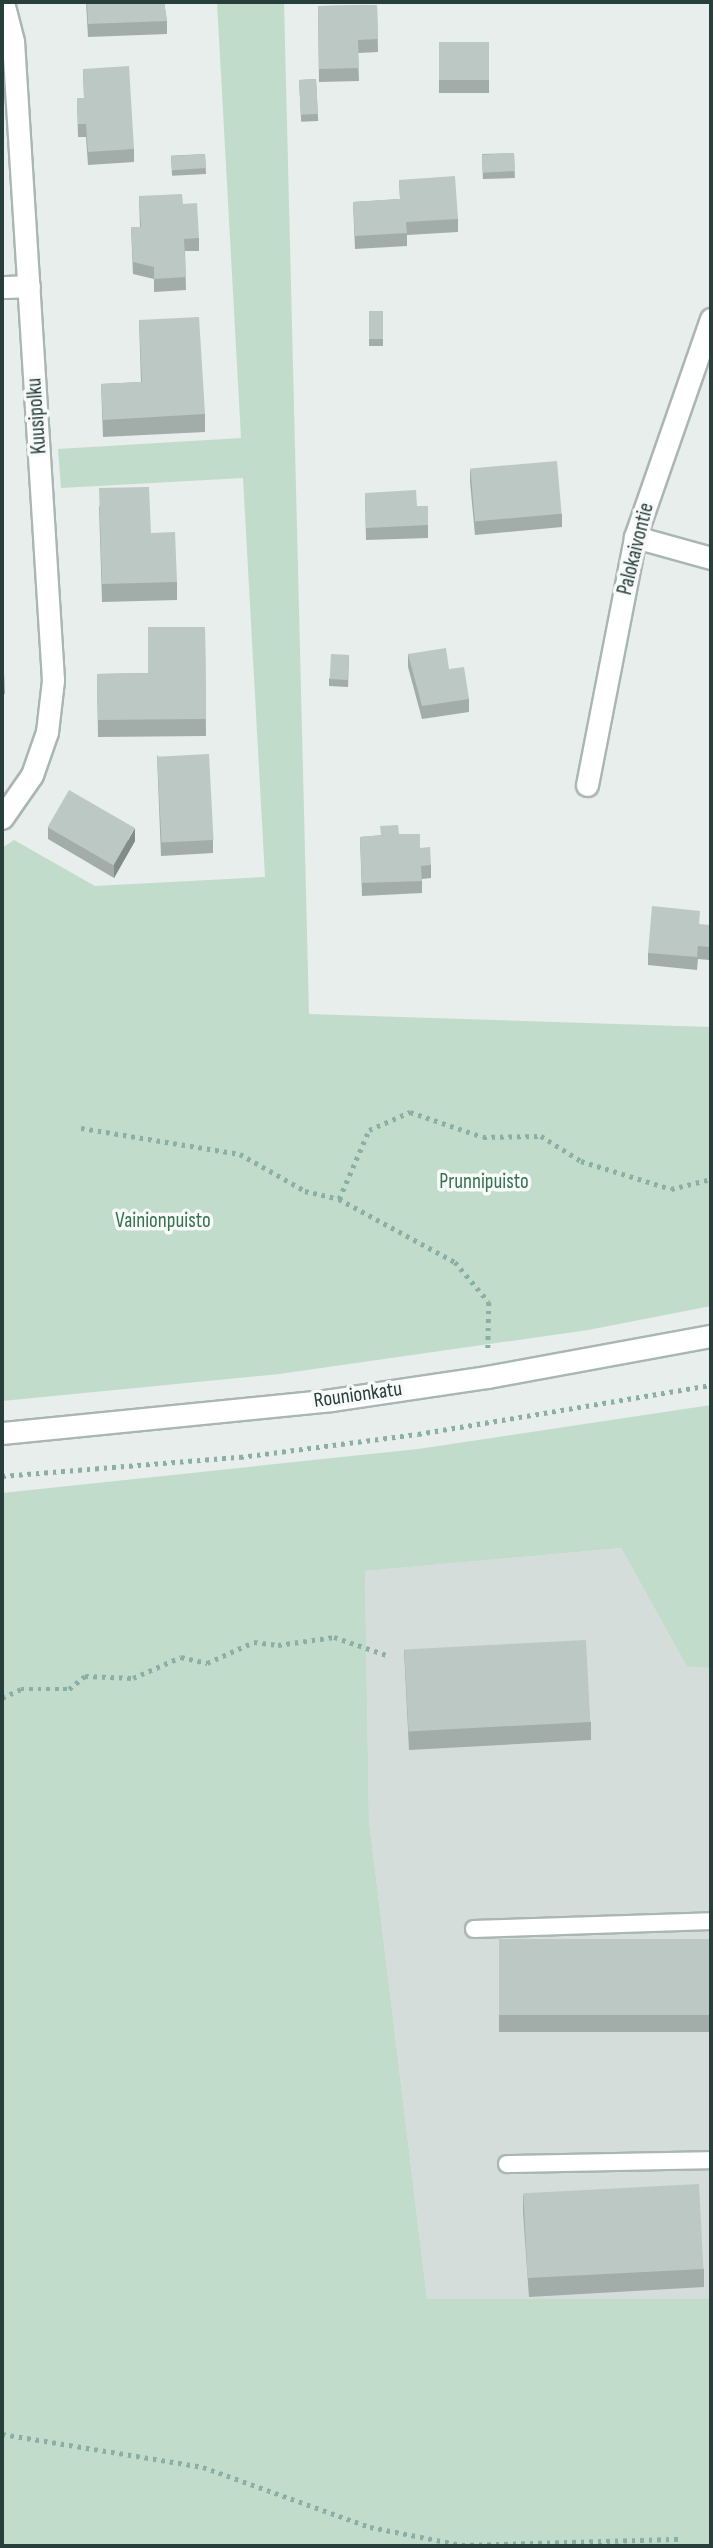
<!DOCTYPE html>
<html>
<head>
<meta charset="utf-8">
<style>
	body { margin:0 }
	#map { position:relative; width:713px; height:2548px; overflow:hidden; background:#e7eeeb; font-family:"Sofia Sans Condensed",sans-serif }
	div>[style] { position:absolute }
	.built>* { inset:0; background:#d5ddda }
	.green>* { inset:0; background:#c2dccb }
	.path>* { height:4.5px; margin-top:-2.25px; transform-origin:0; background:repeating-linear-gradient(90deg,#8baea5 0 3.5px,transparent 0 8.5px) }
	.roads { filter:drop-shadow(2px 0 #aab6b2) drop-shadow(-2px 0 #aab6b2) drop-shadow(0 2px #aab6b2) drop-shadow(0 -2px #aab6b2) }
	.lane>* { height:16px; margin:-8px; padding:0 8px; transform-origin:8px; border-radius:8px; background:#fff }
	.street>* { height:21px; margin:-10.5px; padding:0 10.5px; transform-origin:10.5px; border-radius:10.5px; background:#fff }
	.secondary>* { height:21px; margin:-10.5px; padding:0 10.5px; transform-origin:10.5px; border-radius:10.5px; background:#fff }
	.wall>* { inset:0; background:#a2aca9; transform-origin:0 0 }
	.shaded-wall>* { inset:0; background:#848c89 }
	.building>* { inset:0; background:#bcc8c4; transform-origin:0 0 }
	span { translate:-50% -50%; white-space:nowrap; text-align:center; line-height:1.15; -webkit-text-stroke:7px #f7faf9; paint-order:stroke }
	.street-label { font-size:21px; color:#273e3a }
	.park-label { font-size:21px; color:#367151 }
	.frame { position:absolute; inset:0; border:4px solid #273e3a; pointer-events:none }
</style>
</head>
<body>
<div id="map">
	<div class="built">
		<div style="clip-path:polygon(621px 1548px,687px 1667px,711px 1668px,711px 2299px,427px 2299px,369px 1820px,365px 1571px)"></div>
	</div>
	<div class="green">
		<div style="clip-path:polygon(217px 2px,284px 2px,309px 1014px,711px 1027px,711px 1306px,588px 1330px,279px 1374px,2px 1401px,2px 848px,14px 840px,95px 886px,265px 877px,243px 478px,61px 488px,58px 449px,241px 438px)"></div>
		<div style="clip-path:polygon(711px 1405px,711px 1668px,687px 1667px,621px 1548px,365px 1571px,369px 1820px,427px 2299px,711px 2299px,711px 2546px,2px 2546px,2px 1493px,418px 1449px)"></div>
	</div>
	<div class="path">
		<div style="left:81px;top:1128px;width:161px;rotate:9.3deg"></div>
		<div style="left:240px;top:1154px;width:75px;rotate:29.6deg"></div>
		<div style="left:305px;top:1191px;width:35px;rotate:13deg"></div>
		<div style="left:339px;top:1199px;width:132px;rotate:28.5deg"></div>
		<div style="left:455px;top:1262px;width:52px;rotate:49.6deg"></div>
		<div style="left:489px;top:1302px;width:48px;rotate:91.2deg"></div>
		<div style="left:339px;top:1199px;width:75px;rotate:-66.5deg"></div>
		<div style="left:369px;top:1130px;width:45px;rotate:-23.7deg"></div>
		<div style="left:410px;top:1112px;width:77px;rotate:18.9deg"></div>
		<div style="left:483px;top:1137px;width:58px;rotate:-1deg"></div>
		<div style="left:541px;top:1136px;width:47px;rotate:32deg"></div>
		<div style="left:581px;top:1161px;width:94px;rotate:17.3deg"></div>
		<div style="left:671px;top:1189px;width:41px;rotate:-14deg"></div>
		<div style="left:2px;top:1476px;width:239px;rotate:-4.6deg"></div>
		<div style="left:240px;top:1457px;width:179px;rotate:-7.4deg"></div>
		<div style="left:418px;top:1434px;width:297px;rotate:-9.5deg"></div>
		<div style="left:2px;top:1698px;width:21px;rotate:-25deg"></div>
		<div style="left:21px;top:1689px;width:48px"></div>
		<div style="left:69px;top:1689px;width:21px;rotate:-39deg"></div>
		<div style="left:85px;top:1676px;width:48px;rotate:2.4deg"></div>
		<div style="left:133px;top:1678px;width:52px;rotate:-23.6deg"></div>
		<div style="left:181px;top:1657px;width:27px;rotate:13deg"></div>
		<div style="left:207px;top:1663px;width:51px;rotate:-24.1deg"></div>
		<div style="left:254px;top:1642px;width:24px;rotate:7deg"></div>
		<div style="left:278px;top:1645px;width:57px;rotate:-8.1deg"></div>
		<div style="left:334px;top:1637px;width:56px;rotate:18.8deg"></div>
		<div style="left:2px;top:2434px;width:204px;rotate:9.3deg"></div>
		<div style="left:203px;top:2467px;width:177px;rotate:19.8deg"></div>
		<div style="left:370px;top:2527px;width:94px;rotate:11.1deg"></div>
		<div style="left:462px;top:2545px;width:221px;rotate:-1.6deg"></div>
	</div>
	<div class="roads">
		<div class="lane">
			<div style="left:474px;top:1929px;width:237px;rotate:-1.9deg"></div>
			<div style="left:507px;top:2164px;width:204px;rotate:-1.1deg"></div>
		</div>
		<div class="street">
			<div style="left:2px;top:287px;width:27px;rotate:-2deg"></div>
			<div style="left:635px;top:537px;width:79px;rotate:15.4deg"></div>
			<div style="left:587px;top:785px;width:253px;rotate:-79deg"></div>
			<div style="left:635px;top:537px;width:231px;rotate:-70.8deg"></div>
			<div style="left:2px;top:818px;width:52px;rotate:-55.1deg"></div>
			<div style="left:32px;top:775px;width:46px;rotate:-70.8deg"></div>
			<div style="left:47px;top:732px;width:52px;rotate:-83.4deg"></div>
			<div style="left:53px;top:680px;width:640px;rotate:-93.58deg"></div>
			<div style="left:13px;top:41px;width:40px;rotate:-104.4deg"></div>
		</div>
		<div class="secondary">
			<div style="left:2px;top:1433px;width:331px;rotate:-5.7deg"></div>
			<div style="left:331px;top:1400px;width:158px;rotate:-8.4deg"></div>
			<div style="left:487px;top:1377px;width:228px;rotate:-10.4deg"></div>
		</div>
	</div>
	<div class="wall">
		<div style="clip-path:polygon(86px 2px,164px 2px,167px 21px,167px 34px,88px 37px)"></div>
		<div style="clip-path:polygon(377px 5px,378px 52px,358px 53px,359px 81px,319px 82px,318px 6px)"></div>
		<div style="left:439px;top:42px;width:50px;height:51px"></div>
		<div style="clip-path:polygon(83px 69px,134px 149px,134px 162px,88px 165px,86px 137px,78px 137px,77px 98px,84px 98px)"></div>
		<div style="left:316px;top:79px;width:42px;height:17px;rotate:87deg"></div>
		<div style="left:514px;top:153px;width:25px;height:32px;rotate:88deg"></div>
		<div style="left:205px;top:154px;width:20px;height:34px;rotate:87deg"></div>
		<div style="clip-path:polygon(399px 180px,458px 219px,458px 232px,407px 235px,407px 246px,355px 249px,353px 202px,400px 199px)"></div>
		<div style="clip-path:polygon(139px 196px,183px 204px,199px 238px,199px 251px,185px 251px,186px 290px,154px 292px,154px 279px,133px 274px,131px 227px,140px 227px)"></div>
		<div style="left:383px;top:311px;width:35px;height:14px;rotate:90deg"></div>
		<div style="clip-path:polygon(139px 320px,205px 414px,205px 432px,103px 437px,101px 384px,141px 382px)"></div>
		<div style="clip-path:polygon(470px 470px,562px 514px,562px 527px,475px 535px,470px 482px)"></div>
		<div style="clip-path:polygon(365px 493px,417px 506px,428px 506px,428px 538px,366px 540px)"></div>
		<div style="clip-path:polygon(99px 506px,151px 533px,177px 582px,177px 600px,102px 602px)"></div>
		<div style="clip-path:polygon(205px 627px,206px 736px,98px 737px,97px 674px,148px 673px)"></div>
		<div style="clip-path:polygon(2px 639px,5px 694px,2px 694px)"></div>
		<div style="clip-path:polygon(408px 654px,449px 669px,469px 699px,469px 712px,422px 719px,408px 667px)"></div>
		<div style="clip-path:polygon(349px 655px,348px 687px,329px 686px,329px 679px)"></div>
		<div style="clip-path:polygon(157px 755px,213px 840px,213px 853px,161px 856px)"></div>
		<div style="clip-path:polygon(48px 827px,135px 841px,114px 878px,48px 839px)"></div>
		<div style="clip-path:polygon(399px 834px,420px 848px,431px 865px,431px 878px,422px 879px,422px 893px,362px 896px,360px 837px)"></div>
		<div style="clip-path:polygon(700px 924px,710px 938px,709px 960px,698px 959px,697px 970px,648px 965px,648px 953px)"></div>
		<div style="clip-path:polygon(404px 1650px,591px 1722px,591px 1740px,409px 1750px)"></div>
		<div style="left:711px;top:1939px;width:93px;height:212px;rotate:90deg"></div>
		<div style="clip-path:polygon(523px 2195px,704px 2269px,704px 2287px,529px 2297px,523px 2212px)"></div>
	</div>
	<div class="shaded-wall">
		<div style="clip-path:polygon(135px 828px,135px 841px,114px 878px,114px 865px)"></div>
	</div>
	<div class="building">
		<div style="clip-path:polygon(87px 2px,164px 2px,167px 21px,88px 24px)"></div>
		<div style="clip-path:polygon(377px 5px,378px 39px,358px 40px,359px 68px,319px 69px,318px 6px)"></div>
		<div style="left:439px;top:42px;width:50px;height:38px"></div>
		<div style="clip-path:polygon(129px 66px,134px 149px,88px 152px,86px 124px,78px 124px,77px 98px,84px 98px,83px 69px)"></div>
		<div style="left:316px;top:79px;width:35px;height:17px;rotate:87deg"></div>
		<div style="left:514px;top:153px;width:18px;height:32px;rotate:87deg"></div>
		<div style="left:205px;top:154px;width:14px;height:34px;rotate:86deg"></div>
		<div style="clip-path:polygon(455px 176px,458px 219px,406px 222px,407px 233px,355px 236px,353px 202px,400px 199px,399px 180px)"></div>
		<div style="clip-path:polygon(182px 194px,183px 204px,197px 203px,199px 238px,184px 239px,186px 277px,154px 279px,154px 267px,133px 262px,131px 227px,141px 227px,139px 196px)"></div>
		<div style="left:383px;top:311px;width:28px;height:14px;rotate:90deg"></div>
		<div style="clip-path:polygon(199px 317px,205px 414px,103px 420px,101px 384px,142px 382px,139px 320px)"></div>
		<div style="left:557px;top:461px;width:53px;height:87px;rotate:85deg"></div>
		<div style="clip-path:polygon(149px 487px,151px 533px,175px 532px,177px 582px,102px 584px,99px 488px)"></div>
		<div style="clip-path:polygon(416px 490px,417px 506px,428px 506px,428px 525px,366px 528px,365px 493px)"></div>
		<div style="clip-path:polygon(148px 627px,205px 627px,206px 719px,98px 720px,97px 674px,148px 673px)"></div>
		<div style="clip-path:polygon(2px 639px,5px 688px,2px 688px)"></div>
		<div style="clip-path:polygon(446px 648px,449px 669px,464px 667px,469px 699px,422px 706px,408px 654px)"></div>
		<div style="left:331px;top:654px;width:18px;height:25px;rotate:3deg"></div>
		<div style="left:209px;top:754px;width:86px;height:52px;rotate:87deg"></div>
		<div style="left:69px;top:790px;width:76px;height:43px;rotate:30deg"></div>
		<div style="clip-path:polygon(398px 825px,399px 834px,420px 834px,420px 848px,430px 847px,431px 865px,421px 866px,422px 881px,362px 883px,360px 837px,381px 835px,380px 826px)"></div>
		<div style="clip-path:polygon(652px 906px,700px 911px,699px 924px,710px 925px,709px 947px,698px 946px,697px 957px,648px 953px)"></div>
		<div style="left:586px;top:1640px;width:82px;height:182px;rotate:87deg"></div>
		<div style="left:711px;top:1939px;width:76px;height:212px;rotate:90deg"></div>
		<div style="left:699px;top:2184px;width:85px;height:176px;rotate:87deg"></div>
	</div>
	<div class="street-label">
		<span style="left:37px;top:416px;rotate:-94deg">Kuusipolku</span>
		<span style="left:636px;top:549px;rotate:-76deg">Palokaivontie</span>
		<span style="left:358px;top:1395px;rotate:-8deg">Rounionkatu</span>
	</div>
	<div class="park-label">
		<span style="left:484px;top:1182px">Prunnipuisto</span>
		<span style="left:163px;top:1221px">Vainionpuisto</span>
	</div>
	<div class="frame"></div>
</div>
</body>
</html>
